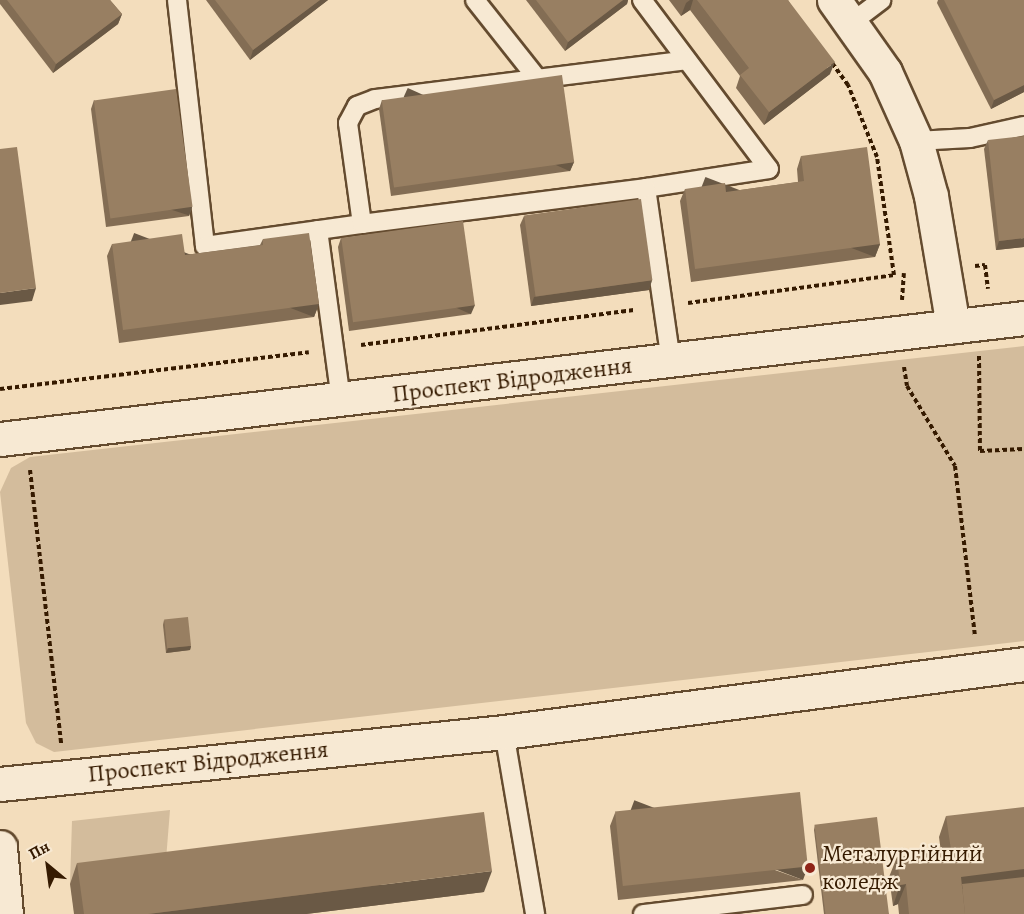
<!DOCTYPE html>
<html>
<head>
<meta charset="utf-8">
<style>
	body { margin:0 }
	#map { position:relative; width:1024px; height:914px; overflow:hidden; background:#f3ddbc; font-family:Alegreya,serif }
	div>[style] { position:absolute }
	.green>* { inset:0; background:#d3bc9c }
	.path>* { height:4px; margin-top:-2px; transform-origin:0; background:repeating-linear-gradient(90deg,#351a00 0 4.5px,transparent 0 7.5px) }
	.roads { filter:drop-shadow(2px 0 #644b2f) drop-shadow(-2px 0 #644b2f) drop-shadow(0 2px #644b2f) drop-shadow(0 -2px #644b2f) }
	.service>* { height:18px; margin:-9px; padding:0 9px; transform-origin:9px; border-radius:9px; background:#f7e9d3 }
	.minor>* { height:33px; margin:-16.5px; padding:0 16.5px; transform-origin:16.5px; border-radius:16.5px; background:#f7e9d3 }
	.secondary>* { height:33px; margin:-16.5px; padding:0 16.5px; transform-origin:16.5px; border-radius:16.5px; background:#f7e9d3 }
	.wall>* { inset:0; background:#836d54 }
	.shaded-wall>* { inset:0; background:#6a5945; transform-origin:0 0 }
	.building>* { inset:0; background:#987f62; transform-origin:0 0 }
	.dots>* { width:16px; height:16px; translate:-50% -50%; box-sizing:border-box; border:3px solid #f7e9d3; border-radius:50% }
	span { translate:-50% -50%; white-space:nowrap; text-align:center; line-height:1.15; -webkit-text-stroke:4.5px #f7e9d3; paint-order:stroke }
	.street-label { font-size:24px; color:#351a00 }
	.poi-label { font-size:24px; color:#351a00 }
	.left { translate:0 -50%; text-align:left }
	.north { position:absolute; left:18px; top:836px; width:60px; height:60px; -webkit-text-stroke:4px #f7e9d3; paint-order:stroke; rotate:331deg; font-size:16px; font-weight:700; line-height:24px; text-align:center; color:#351a00 }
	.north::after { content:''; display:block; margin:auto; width:21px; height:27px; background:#351a00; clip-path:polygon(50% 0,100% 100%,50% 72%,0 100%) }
</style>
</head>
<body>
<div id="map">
	<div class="green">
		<div style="clip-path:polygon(1024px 346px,1024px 641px,54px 752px,36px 743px,26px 723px,0 492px,11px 468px,30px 457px)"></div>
		<div style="clip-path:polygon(170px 810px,165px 872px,70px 884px,72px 821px)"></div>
	</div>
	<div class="path">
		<div style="left:975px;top:266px;width:10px;rotate:-6deg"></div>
		<div style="left:985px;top:265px;width:24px;rotate:83deg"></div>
		<div style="left:902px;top:300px;width:27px;rotate:-86deg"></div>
		<div style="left:688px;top:303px;width:208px;rotate:-7.7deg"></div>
		<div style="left:894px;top:275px;width:119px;rotate:-98.2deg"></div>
		<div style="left:877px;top:157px;width:78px;rotate:-111.9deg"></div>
		<div style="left:848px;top:85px;width:29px;rotate:-126deg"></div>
		<div style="left:361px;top:345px;width:277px;rotate:-7.3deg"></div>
		<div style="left:979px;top:356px;width:95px;rotate:89.4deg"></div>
		<div style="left:980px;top:451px;width:44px;rotate:-2.6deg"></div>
		<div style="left:904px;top:367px;width:19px;rotate:81deg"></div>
		<div style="left:907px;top:386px;width:93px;rotate:59deg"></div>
		<div style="left:955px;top:466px;width:171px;rotate:83.3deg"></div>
		<div style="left:0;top:389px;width:311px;rotate:-6.8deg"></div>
		<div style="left:30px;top:470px;width:275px;rotate:83.5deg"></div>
	</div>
	<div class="roads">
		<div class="service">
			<div style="left:177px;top:0;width:248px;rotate:83.5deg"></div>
			<div style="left:205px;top:246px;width:159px;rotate:-8deg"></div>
			<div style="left:475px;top:0;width:98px;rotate:51.6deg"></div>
			<div style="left:642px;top:0;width:211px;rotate:53.1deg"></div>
			<div style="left:769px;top:169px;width:124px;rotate:171.2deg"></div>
			<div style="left:646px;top:188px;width:175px;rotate:81.8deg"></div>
			<div style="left:851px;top:23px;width:38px;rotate:-37deg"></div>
			<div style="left:916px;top:141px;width:54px;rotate:-3.2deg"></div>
			<div style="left:970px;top:138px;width:55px;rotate:-12.5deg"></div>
			<div style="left:646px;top:188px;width:286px;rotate:172.8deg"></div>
			<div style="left:362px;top:224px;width:102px;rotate:-97.9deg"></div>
			<div style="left:348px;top:123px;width:19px;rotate:-62deg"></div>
			<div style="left:357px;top:106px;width:19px;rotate:-21deg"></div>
			<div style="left:375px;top:99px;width:314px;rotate:-7.1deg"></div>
			<div style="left:318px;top:230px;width:172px;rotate:82.3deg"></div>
			<div style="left:504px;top:732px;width:185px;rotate:80.3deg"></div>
			<div style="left:643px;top:914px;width:161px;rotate:-6.8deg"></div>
		</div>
		<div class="minor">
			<div style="left:834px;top:0;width:88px;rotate:54.7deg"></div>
			<div style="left:885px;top:72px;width:76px;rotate:65.8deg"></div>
			<div style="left:916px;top:141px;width:57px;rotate:74.7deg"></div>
			<div style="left:931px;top:196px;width:132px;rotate:80.4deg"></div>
			<div style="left:0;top:847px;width:67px;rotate:84.9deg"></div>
		</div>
		<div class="secondary">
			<div style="left:0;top:439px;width:1031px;rotate:-6.74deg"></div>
			<div style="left:0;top:784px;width:507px;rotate:-5.89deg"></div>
			<div style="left:504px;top:732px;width:524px;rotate:-7.45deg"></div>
		</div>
	</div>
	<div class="wall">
		<div style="clip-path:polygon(0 0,110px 0,122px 14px,118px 24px,53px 73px,0 4px)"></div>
		<div style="clip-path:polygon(206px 0,328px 0,250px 60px)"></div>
		<div style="clip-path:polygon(526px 0,628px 0,627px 4px,565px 51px)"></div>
		<div style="clip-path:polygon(669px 0,788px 0,830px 74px,764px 125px,736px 88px,740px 76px,690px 10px,681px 16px)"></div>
		<div style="clip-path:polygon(938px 0,1024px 0,1024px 92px,991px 109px,937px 3px)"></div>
		<div style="clip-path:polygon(94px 100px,192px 207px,189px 216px,106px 227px,91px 109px)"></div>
		<div style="clip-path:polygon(382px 100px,574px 162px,570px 171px,391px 196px,379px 109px)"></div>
		<div style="clip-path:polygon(988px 140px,1024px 247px,996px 250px,984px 149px)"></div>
		<div style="clip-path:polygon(801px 156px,880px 244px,875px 257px,691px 282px,680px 201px,685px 189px,726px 192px,798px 182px,797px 169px)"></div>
		<div style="clip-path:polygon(524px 216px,652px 280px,649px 290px,531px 306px,520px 225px)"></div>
		<div style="clip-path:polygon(341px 238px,471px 314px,349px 331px,338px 247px)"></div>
		<div style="clip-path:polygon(263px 239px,319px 304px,314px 317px,119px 343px,107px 256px,112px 244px,185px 255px,260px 245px)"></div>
		<div style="clip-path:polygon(164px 620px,191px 646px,190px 650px,166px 653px,163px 625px)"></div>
		<div style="clip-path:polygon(615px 813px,803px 880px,618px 900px,610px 826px)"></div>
		<div style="clip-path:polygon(946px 816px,1024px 914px,899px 914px,898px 904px,893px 906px,889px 877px,897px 857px,941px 852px,939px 837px)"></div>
		<div style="clip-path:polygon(815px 825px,889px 914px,824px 914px,814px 830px)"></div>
		<div style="clip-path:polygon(77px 863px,484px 892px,306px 914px,74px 914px,70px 884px)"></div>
	</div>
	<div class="shaded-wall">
		<div style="clip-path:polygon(320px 0,328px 0,250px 60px,253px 50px)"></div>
		<div style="clip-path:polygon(623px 0,628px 0,627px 4px,565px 51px,568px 42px)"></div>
		<div style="clip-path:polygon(690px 0,693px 0,690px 10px,681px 16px,686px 3px)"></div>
		<div style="clip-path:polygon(122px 14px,118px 24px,53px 73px,56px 64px)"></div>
		<div style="clip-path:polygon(835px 62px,830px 74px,764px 125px,769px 112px)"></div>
		<div style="clip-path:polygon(1024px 85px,1024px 92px,991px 109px,994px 100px)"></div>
		<div style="left:574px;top:162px;width:10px;height:182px;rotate:114deg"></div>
		<div style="left:192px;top:207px;width:9px;height:83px;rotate:108deg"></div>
		<div style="clip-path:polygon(1024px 238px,1024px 247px,996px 250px,999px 241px)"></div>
		<div style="left:880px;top:244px;width:14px;height:187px;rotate:111deg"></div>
		<div style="clip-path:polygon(652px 280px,649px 290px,531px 306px,534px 297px)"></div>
		<div style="clip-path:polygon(36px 288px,32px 301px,0 305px,0 293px)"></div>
		<div style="left:319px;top:304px;width:14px;height:198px;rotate:111deg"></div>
		<div style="left:475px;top:305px;width:10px;height:123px;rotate:114deg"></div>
		<div style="clip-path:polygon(191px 646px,190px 650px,166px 653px,168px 648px)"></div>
		<div style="left:808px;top:867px;width:14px;height:186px;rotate:111deg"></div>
		<div style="left:1024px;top:869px;width:20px;height:64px;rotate:90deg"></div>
		<div style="clip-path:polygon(492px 871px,484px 892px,306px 914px,148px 914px)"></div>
		<div style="clip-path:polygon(906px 884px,898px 904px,893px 906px,900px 885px)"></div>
	</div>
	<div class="building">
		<div style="clip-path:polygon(7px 0,110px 0,122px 14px,56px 64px)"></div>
		<div style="clip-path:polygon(215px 0,320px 0,253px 50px)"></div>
		<div style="clip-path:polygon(536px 0,623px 0,568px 42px)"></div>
		<div style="clip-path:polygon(697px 0,788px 0,835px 62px,769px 112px,740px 75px,749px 68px)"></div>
		<div style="clip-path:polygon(944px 0,1024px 0,1024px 85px,994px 100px)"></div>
		<div style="left:562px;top:75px;width:88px;height:182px;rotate:82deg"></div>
		<div style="left:176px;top:89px;width:119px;height:83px;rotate:82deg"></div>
		<div style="clip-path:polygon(1024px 136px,1024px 238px,999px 241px,988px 140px)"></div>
		<div style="clip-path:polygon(17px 147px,36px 288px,0 293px,0 149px)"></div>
		<div style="clip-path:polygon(867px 147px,880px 244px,695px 269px,685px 189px,725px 183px,726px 192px,804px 181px,801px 156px)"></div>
		<div style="left:641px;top:199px;width:82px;height:118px;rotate:82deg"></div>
		<div style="left:463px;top:221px;width:85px;height:123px;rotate:82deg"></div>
		<div style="clip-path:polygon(309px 233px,319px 304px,123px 330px,112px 244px,182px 234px,185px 255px,263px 245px,263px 239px)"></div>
		<div style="left:188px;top:617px;width:29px;height:24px;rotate:84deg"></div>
		<div style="left:800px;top:792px;width:75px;height:186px;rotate:84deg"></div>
		<div style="clip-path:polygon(1024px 807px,1024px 869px,961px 877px,965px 914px,909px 914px,906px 884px,900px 885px,897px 857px,951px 850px,946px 816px)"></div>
		<div style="clip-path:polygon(484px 812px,492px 871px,148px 914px,84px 914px,77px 863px)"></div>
		<div style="left:877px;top:817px;width:98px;height:63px;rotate:83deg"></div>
		<div style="clip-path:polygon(1024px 877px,1024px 914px,965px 914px,962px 884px)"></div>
	</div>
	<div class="dots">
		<div style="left:810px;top:868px;background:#8f2418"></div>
	</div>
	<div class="street-label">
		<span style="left:512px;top:380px;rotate:-7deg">Проспект Відродження</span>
		<span style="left:208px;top:762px;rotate:-6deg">Проспект Відродження</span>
	</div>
	<div class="poi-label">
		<span class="left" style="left:822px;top:868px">Металургійний<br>коледж</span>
	</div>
	<div class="north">Пн</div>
</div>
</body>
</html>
